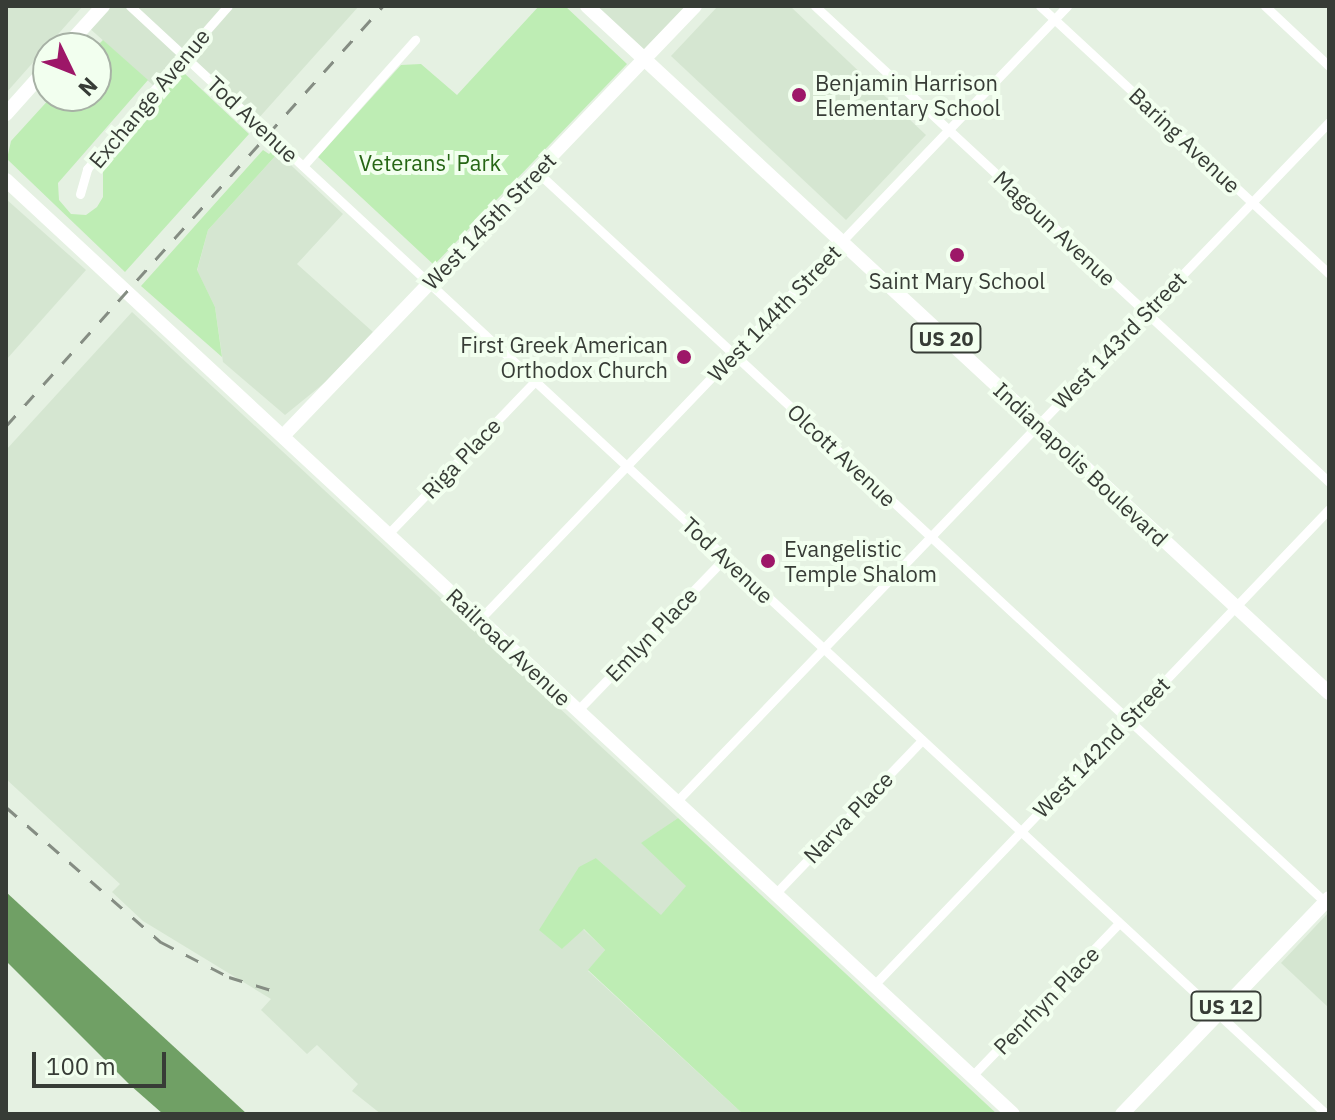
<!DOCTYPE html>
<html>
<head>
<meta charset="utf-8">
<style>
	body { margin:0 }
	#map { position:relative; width:1335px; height:1120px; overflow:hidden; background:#e5f1e2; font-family:"IBM Plex Sans",sans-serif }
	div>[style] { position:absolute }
	.built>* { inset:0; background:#d5e6d1 }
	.green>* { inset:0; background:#beedb4 }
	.water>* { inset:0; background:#70a065 }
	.street>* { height:9px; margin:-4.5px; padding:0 4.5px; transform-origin:4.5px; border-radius:4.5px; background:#fff }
	.secondary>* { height:14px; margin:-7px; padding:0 7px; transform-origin:7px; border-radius:7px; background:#fff }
	.primary>* { height:14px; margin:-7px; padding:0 7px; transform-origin:7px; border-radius:7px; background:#fff }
	.rail>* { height:3px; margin-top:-1.5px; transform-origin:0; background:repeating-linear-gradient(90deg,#858d83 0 14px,transparent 0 28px) }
	.dots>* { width:22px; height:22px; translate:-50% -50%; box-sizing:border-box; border:4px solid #f2ffef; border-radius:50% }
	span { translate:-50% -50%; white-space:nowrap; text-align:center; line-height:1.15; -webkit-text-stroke:8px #f2ffef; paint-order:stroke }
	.shield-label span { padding:2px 6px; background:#f2ffef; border:2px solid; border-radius:6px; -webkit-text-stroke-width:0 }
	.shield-label { font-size:20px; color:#373c36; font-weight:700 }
	.poi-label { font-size:22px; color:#373c36 }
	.left { translate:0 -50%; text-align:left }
	.right { translate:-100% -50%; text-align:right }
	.street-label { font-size:22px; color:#373c36 }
	.park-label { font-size:22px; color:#266615 }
	.frame { position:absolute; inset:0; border:8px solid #373c36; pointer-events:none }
	.north { position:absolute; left:32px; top:32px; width:80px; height:80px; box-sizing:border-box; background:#f2ffef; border:2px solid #a7b1a5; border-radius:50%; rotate:133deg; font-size:22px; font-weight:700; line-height:32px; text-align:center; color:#373c36 }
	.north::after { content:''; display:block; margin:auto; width:28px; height:36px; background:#9d1768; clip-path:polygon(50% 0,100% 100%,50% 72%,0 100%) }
	.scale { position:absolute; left:32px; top:1052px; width:134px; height:36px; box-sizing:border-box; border:4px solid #373c36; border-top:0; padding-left:10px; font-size:24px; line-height:28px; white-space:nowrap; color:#373c36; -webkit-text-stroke:6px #f2ffef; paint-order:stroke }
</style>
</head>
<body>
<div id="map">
	<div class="built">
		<div style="clip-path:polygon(6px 6px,83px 6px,6px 93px)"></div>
		<div style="clip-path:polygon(104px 6px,359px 6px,257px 120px,185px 54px,155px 87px,87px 26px)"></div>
		<div style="clip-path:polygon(590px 6px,693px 6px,644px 56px)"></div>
		<div style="clip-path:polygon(718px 6px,790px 6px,926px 135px,846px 220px,671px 56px)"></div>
		<div style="clip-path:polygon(278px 153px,343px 214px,297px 264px,373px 332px,328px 380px,285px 415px,223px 362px,215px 307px,197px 271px,208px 230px)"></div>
		<div style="clip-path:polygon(6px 199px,86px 270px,6px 360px)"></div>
		<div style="clip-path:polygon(132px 312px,678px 818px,642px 843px,687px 886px,661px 916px,596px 858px,562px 949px,583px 929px,605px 950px,588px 971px,743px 1114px,381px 1114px,352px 1091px,358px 1084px,317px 1045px,307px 1054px,261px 1010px,271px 999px,143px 921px,112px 892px,120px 884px,6px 779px,6px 450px)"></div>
		<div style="clip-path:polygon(1329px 912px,1329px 1008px,1281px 963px)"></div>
	</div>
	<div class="green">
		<div style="clip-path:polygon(539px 6px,565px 6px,627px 64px,434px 265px,318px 157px,401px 65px,421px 64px,457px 95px)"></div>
		<div style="clip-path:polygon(103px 40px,148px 80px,58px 183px,59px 200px,71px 214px,86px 215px,97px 207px,103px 197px,103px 165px,111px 152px,183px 72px,249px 134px,125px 272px,7px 159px,11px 141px,52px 96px,96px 96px,95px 48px)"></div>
		<div style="clip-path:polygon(274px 149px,278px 153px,208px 230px,197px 270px,215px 307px,222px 357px,141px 286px,263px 150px,269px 154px)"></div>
		<div style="clip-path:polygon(678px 818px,997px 1114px,743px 1114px,588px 970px,605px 950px,584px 929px,562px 949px,539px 930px,579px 867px,596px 858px,661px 915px,686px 886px,641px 843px)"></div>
	</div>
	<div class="water">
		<div style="clip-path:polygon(6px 892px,247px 1114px,163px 1114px,130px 1085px,6px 961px)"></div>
	</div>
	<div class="street">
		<div style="left:130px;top:6px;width:1630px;rotate:42.81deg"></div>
		<div style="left:815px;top:6px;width:701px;rotate:42.8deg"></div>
		<div style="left:1040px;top:6px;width:394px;rotate:42.8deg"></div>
		<div style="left:1265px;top:6px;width:88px;rotate:43.2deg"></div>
		<div style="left:303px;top:166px;width:169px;rotate:-48.4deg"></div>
		<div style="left:536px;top:171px;width:1076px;rotate:42.81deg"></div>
		<div style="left:80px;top:194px;width:26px;rotate:-74deg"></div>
		<div style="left:87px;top:169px;width:38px;rotate:-51deg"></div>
		<div style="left:111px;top:139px;width:177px;rotate:-48.7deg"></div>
		<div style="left:388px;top:534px;width:212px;rotate:-46.1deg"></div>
		<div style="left:480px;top:619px;width:849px;rotate:-46.24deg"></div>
		<div style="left:577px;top:711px;width:213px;rotate:-46deg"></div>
		<div style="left:676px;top:802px;width:943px;rotate:-46.16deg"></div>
		<div style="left:775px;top:894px;width:213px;rotate:-46.3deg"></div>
		<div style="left:874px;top:985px;width:658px;rotate:-46.29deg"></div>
		<div style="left:972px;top:1076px;width:212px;rotate:-46.1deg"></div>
	</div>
	<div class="secondary">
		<div style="left:65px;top:48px;width:57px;rotate:-47.9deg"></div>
		<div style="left:6px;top:114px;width:63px;rotate:-48.2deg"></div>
		<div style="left:6px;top:180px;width:1373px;rotate:42.85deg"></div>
		<div style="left:284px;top:435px;width:594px;rotate:-46.23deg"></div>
	</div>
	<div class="primary">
		<div style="left:587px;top:6px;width:1011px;rotate:42.8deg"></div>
		<div style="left:1122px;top:1114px;width:299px;rotate:-46.2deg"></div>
	</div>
	<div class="rail">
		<div style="left:6px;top:426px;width:564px;rotate:-48.09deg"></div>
		<div style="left:6px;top:807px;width:206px;rotate:41.1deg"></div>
		<div style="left:161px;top:942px;width:76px;rotate:27.2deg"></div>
		<div style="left:229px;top:977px;width:44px;rotate:17.2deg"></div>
	</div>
	<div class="dots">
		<div style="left:799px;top:95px;background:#9d1768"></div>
		<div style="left:957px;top:255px;background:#9d1768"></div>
		<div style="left:684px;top:357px;background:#9d1768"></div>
		<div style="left:768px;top:561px;background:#9d1768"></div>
	</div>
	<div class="shield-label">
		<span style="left:946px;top:338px">US 20</span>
		<span style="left:1226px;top:1006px">US 12</span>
	</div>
	<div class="poi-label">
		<span class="left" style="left:815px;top:95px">Benjamin Harrison<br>Elementary School</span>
		<span style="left:957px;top:281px">Saint Mary School</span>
		<span class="right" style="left:668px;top:357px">First Greek American<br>Orthodox Church</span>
		<span class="left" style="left:784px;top:561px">Evangelistic<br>Temple Shalom</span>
	</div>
	<div class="street-label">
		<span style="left:149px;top:98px;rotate:-50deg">Exchange Avenue</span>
		<span style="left:253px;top:119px;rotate:43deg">Tod Avenue</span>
		<span style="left:1185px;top:140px;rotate:43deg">Baring Avenue</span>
		<span style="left:489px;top:221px;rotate:-46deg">West 145th Street</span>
		<span style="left:1055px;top:228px;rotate:43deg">Magoun Avenue</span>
		<span style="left:774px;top:313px;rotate:-46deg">West 144th Street</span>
		<span style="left:1119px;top:340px;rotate:-46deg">West 143rd Street</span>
		<span style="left:842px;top:455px;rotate:43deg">Olcott Avenue</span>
		<span style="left:461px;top:458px;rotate:-46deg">Riga Place</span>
		<span style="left:1081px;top:464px;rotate:43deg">Indianapolis Boulevard</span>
		<span style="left:728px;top:560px;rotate:43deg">Tod Avenue</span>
		<span style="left:651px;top:634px;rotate:-46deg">Emlyn Place</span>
		<span style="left:509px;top:647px;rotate:43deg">Railroad Avenue</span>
		<span style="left:1101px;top:747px;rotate:-46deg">West 142nd Street</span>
		<span style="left:848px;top:817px;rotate:-46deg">Narva Place</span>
		<span style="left:1046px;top:1000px;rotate:-46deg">Penrhyn Place</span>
	</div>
	<div class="park-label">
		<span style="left:430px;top:163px">Veterans' Park</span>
	</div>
	<div class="frame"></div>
	<div class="north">N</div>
	<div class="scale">100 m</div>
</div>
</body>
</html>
